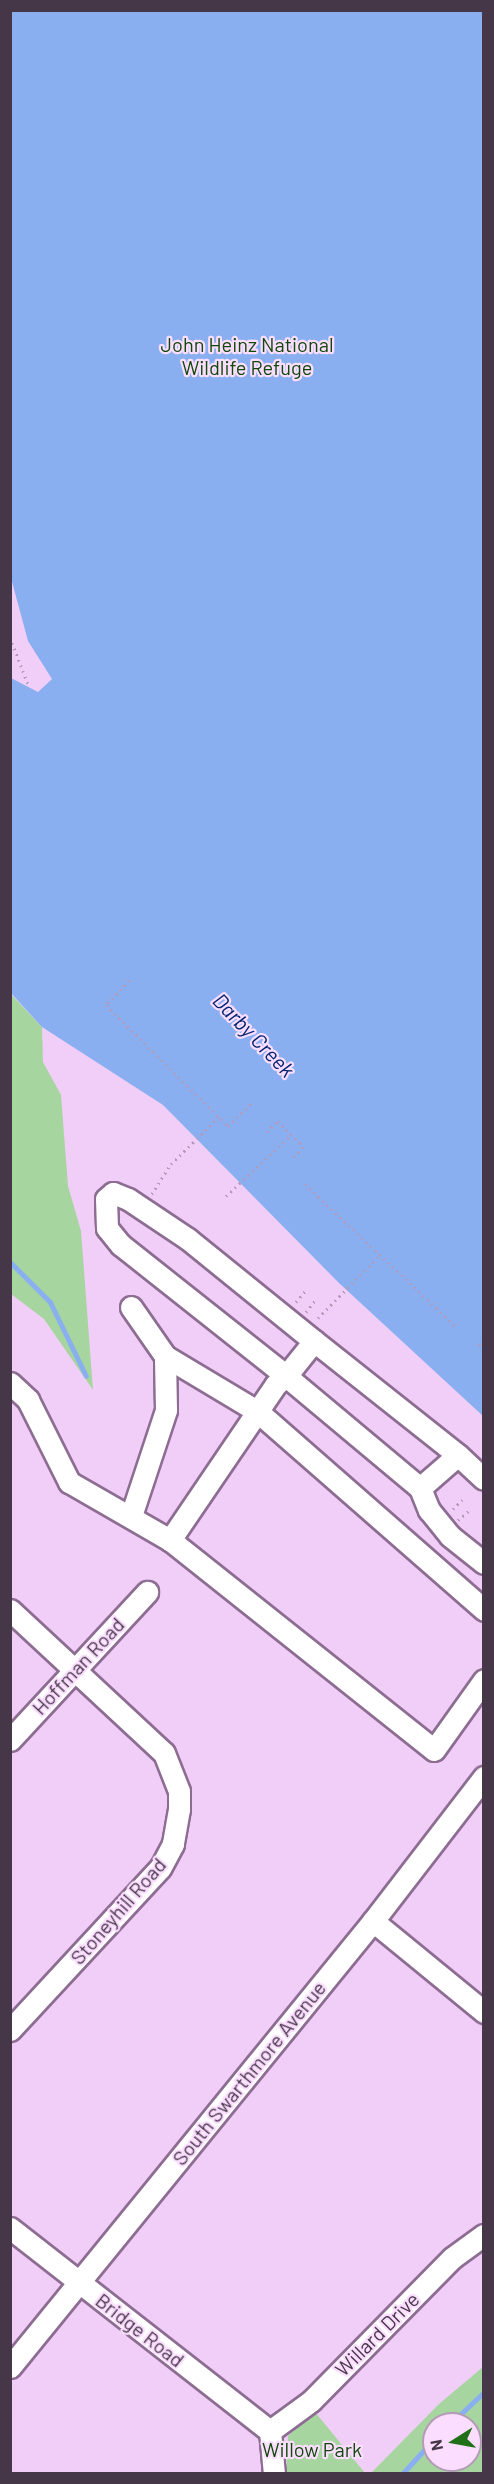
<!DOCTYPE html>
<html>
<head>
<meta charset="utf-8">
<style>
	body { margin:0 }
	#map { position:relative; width:494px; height:2484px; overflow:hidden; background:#f1cef7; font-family:Barlow,sans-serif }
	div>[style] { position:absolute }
	.green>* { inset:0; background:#a6d5a0 }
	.water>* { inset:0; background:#8aaff1 }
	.stream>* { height:5px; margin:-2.5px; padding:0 2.5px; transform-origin:2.5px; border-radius:2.5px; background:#8aaff1 }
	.path>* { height:3px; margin-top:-1.5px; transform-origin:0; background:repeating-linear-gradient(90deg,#b599b9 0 1.5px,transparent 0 6px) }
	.roads { filter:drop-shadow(2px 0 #8d6d92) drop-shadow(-2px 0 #8d6d92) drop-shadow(0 2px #8d6d92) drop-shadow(0 -2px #8d6d92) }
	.minor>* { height:21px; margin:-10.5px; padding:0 10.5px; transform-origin:10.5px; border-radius:10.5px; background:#fff }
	span { translate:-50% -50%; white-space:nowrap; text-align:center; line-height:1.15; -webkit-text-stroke:4.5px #fbdeff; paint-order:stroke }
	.park-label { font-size:20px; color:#0f4809 }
	.street-label { font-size:20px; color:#463748 }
	.water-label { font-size:21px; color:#01256f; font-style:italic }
	.frame { position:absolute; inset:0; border:12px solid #463748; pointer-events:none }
	.north { position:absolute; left:422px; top:2412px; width:60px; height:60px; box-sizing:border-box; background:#fbdeff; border:2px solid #b39bb6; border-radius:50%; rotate:259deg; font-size:16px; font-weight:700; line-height:24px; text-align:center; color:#463748 }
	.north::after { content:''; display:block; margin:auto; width:21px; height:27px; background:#207017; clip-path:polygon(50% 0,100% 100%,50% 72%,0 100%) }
</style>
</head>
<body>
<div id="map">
	<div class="green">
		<div style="clip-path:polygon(10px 993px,42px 1027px,43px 1062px,61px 1095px,68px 1186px,81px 1231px,93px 1390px,44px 1319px,11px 1294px)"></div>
		<div style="clip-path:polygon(evenodd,483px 2367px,483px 2473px,371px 2473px,439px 2404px,483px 2367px,434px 2424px,470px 2424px,470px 2460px,434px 2460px,434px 2424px)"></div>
		<div style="clip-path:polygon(315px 2412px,365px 2473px,286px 2473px,288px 2436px)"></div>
	</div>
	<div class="water">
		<div style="clip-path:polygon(11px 10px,483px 11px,483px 1416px,339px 1283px,163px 1105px,42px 1027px,11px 993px,11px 678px,38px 692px,52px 679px,28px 641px,11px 578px)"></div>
	</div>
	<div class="stream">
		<div style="left:10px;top:1262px;width:57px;rotate:45deg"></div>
		<div style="left:50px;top:1302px;width:82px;rotate:64.1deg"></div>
		<div style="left:450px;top:2424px;width:47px;rotate:-43.3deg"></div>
		<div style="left:402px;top:2474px;width:47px;rotate:-47.6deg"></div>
	</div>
	<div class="path">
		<div style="left:10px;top:637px;width:53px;rotate:69.2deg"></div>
		<div style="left:129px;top:980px;width:34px;rotate:133deg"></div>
		<div style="left:106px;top:1005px;width:172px;rotate:44.8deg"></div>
		<div style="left:228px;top:1126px;width:32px;rotate:-44deg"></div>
		<div style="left:267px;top:1132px;width:16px;rotate:-45deg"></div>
		<div style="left:278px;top:1121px;width:36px;rotate:46deg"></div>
		<div style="left:303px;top:1147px;width:16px;rotate:133deg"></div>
		<div style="left:305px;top:1184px;width:208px;rotate:43.4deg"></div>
		<div style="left:152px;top:1194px;width:36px;rotate:-58deg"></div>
		<div style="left:171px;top:1164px;width:67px;rotate:-44.4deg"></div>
		<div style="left:226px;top:1196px;width:89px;rotate:-43.2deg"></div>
		<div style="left:296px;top:1302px;width:16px;rotate:-50deg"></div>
		<div style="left:306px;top:1312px;width:16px;rotate:-52deg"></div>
		<div style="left:318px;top:1318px;width:88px;rotate:-45.5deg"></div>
		<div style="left:479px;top:1344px;width:6px;rotate:31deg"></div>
		<div style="left:453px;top:1509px;width:13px;rotate:-45deg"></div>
		<div style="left:458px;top:1520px;width:17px;rotate:-40deg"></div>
	</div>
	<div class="roads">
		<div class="minor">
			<div style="left:131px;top:1307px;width:60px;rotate:55.2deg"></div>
			<div style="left:165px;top:1356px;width:107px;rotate:30.9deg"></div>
			<div style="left:257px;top:1411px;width:302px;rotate:41.2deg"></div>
			<div style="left:314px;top:1341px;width:162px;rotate:-141deg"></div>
			<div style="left:188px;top:1239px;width:72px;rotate:-146.3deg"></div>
			<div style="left:128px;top:1199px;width:16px;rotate:-158deg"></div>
			<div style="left:113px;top:1193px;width:9px;rotate:139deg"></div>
			<div style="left:106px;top:1199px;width:29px;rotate:88deg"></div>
			<div style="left:107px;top:1228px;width:22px;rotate:51deg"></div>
			<div style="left:121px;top:1245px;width:211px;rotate:38.4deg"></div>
			<div style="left:286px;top:1376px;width:13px;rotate:141deg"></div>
			<div style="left:276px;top:1384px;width:189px;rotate:124.2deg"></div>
			<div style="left:170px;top:1540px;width:337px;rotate:38.5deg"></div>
			<div style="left:434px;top:1750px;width:86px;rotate:-54.5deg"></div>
			<div style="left:10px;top:1383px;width:25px;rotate:43deg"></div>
			<div style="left:28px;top:1400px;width:92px;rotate:63.4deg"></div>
			<div style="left:69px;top:1482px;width:116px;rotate:29.9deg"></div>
			<div style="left:458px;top:1455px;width:35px;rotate:43deg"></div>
			<div style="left:420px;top:1488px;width:50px;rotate:-41deg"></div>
			<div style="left:458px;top:1455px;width:184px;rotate:-141.6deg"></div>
			<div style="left:314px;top:1341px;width:45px;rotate:128.7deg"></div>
			<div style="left:286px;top:1376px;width:175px;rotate:39.9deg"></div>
			<div style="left:420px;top:1488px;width:24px;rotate:68deg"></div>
			<div style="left:429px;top:1510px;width:33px;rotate:51deg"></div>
			<div style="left:450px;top:1536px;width:43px;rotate:38.5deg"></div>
			<div style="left:131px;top:1516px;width:112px;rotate:-71.7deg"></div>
			<div style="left:166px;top:1410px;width:54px;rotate:-91.1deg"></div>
			<div style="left:10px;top:1610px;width:210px;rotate:42.9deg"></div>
			<div style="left:164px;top:1753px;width:41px;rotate:68.5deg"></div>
			<div style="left:179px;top:1791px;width:18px;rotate:90deg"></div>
			<div style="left:179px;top:1809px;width:36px;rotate:100deg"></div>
			<div style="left:173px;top:1844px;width:27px;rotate:118deg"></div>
			<div style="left:160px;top:1868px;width:221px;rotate:132.8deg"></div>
			<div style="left:10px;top:1740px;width:202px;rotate:-47.2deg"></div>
			<div style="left:373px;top:1921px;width:144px;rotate:39.3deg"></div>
			<div style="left:10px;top:2228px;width:330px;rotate:38deg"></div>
			<div style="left:10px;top:2367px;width:575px;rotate:-50.86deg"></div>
			<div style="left:373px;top:1921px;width:182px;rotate:-52.4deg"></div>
			<div style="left:270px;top:2431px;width:51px;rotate:-36.2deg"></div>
			<div style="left:311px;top:2401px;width:201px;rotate:-45.4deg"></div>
			<div style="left:452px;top:2258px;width:39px;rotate:-36deg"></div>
			<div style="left:270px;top:2431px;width:43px;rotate:84.7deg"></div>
		</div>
	</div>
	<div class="park-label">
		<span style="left:247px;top:356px">John Heinz National<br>Wildlife Refuge</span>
		<span style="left:312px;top:2449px">Willow Park</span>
	</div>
	<div class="street-label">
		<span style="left:78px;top:1666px;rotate:-47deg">Hoffman Road</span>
		<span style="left:118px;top:1911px;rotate:-49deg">Stoneyhill Road</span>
		<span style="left:249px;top:2073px;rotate:-51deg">South Swarthmore Avenue</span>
		<span style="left:140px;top:2330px;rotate:38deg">Bridge Road</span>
		<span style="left:377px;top:2334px;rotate:-45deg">Willard Drive</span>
	</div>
	<div class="water-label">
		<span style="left:254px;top:1035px;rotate:46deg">Darby Creek</span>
	</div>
	<div class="frame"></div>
	<div class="north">N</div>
</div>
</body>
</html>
